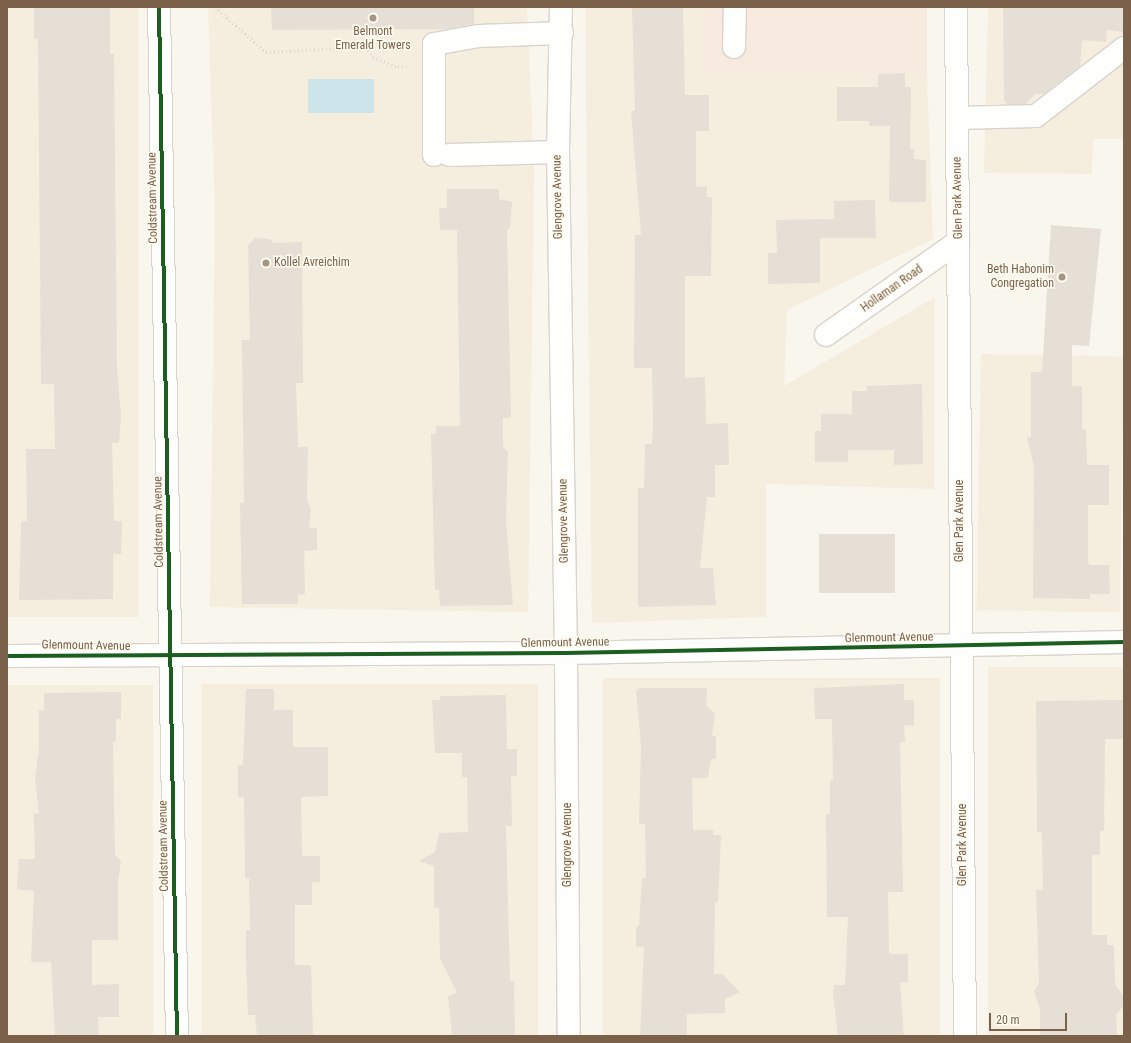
<!DOCTYPE html>
<html>
<head>
<meta charset="utf-8">
<style>
	body { margin:0 }
	#map { position:relative; width:1131px; height:1043px; overflow:hidden; background:#f9f6ee; font-family:"Roboto Condensed",sans-serif }
	div>[style] { position:absolute }
	.residential>* { inset:0; background:#f5edde; transform-origin:0 0 }
	.commercial>* { inset:0; background:#f7eade; transform-origin:0 0 }
	.water>* { inset:0; background:#cee4eb; transform-origin:0 0 }
	.building>* { inset:0; background:#e6dfd5; transform-origin:0 0 }
	.path>* { height:2.5px; margin-top:-1.25px; transform-origin:0; background:repeating-linear-gradient(90deg,#dcd6ce 0 1px,transparent 0 4px) }
	.roads { filter:drop-shadow(1px 0 #d9d3cc) drop-shadow(-1px 0 #d9d3cc) drop-shadow(0 1px #d9d3cc) drop-shadow(0 -1px #d9d3cc) }
	.minor>* { height:22px; margin:-11px; padding:0 11px; transform-origin:11px; border-radius:11px; background:#fefefc }
	.cycleway>* { height:4px; margin:-2px; padding:0 2px; transform-origin:2px; border-radius:2px; background:#1b5e20 }
	.dots>* { width:11px; height:11px; translate:-50% -50%; box-sizing:border-box; border:2px solid #fffbf1; border-radius:50% }
	span { translate:-50% -50%; white-space:nowrap; text-align:center; line-height:1.15; -webkit-text-stroke:3px #fffbf1; paint-order:stroke }
	.poi-label { font-size:12px; color:#7b614a }
	.left { translate:0 -50%; text-align:left }
	.right { translate:-100% -50%; text-align:right }
	.street-label { font-size:12px; color:#7b614a }
	.frame { position:absolute; inset:0; border:8px solid #7b614a; pointer-events:none }
	.scale { position:absolute; left:989px; top:1013px; width:78px; height:18px; box-sizing:border-box; border:2px solid #7b614a; border-top:0; padding-left:5px; font-size:12px; line-height:14px; white-space:nowrap; color:#7b614a; -webkit-text-stroke:3px #fffbf1; paint-order:stroke }
</style>
</head>
<body>
<div id="map">
	<div class="residential">
		<div style="left:7px;top:7px;width:132px;height:610px"></div>
		<div style="clip-path:polygon(208px 7px,527px 7px,534px 171px,528px 612px,210px 607px,215px 209px)"></div>
		<div style="clip-path:polygon(585px 7px,703px 7px,704px 73px,927px 72px,933px 239px,787px 310px,784px 386px,935px 297px,934px 489px,766px 484px,766px 617px,592px 623px)"></div>
		<div style="clip-path:polygon(988px 7px,1124px 7px,1124px 139px,1093px 139px,1092px 174px,984px 173px)"></div>
		<div style="left:981px;top:354px;width:143px;height:256px;rotate:1deg"></div>
		<div style="left:988px;top:667px;width:136px;height:369px"></div>
		<div style="left:603px;top:678px;width:337px;height:358px"></div>
		<div style="left:201px;top:684px;width:337px;height:352px"></div>
		<div style="left:7px;top:685px;width:146px;height:351px"></div>
	</div>
	<div class="commercial">
		<div style="left:703px;top:7px;width:224px;height:66px"></div>
	</div>
	<div class="water">
		<div style="left:374px;top:79px;width:34px;height:66px;rotate:90deg"></div>
	</div>
	<div class="building">
		<div style="clip-path:polygon(34px 7px,110px 7px,110px 54px,114px 54px,117px 368px,121px 416px,119px 443px,112px 443px,114px 521px,122px 521px,121px 554px,113px 554px,113px 599px,19px 600px,21px 522px,27px 521px,26px 449px,55px 449px,54px 384px,41px 384px,38px 39px,34px 39px)"></div>
		<div style="clip-path:polygon(271px 7px,474px 7px,474px 24px,448px 29px,272px 30px)"></div>
		<div style="clip-path:polygon(632px 7px,683px 7px,685px 95px,709px 95px,709px 131px,696px 131px,696px 187px,707px 186px,707px 197px,712px 197px,711px 276px,685px 276px,685px 378px,705px 377px,706px 424px,728px 423px,729px 465px,715px 465px,715px 497px,707px 497px,700px 568px,713px 568px,716px 605px,638px 607px,638px 488px,644px 488px,645px 444px,652px 444px,653px 424px,652px 368px,634px 368px,635px 235px,641px 235px,631px 111px,635px 111px)"></div>
		<div style="clip-path:polygon(1003px 7px,1124px 7px,1124px 32px,1107px 30px,1106px 42px,1082px 40px,1080px 66px,1044px 94px,1035px 94px,1026px 104px,1007px 104px,1004px 101px)"></div>
		<div style="clip-path:polygon(905px 73px,905px 87px,911px 87px,910px 149px,914px 149px,914px 159px,926px 160px,926px 202px,889px 202px,890px 126px,869px 126px,869px 121px,837px 121px,837px 87px,878px 87px,878px 74px)"></div>
		<div style="clip-path:polygon(447px 189px,499px 189px,499px 199px,512px 202px,510px 228px,507px 230px,511px 418px,503px 418px,503px 447px,508px 452px,506px 521px,513px 605px,440px 606px,439px 590px,435px 590px,431px 434px,436px 434px,436px 426px,460px 426px,457px 230px,440px 230px,439px 208px,447px 208px)"></div>
		<div style="clip-path:polygon(875px 200px,876px 238px,820px 238px,820px 283px,768px 284px,768px 253px,777px 253px,776px 220px,834px 219px,834px 201px)"></div>
		<div style="clip-path:polygon(1051px 225px,1101px 229px,1089px 346px,1072px 345px,1072px 386px,1082px 386px,1082px 429px,1086px 430px,1087px 465px,1109px 465px,1109px 505px,1088px 505px,1088px 560px,1089px 565px,1109px 565px,1110px 594px,1090px 594px,1090px 599px,1033px 598px,1034px 467px,1027px 437px,1031px 437px,1031px 372px,1042px 372px)"></div>
		<div style="clip-path:polygon(255px 238px,270px 239px,274px 243px,302px 242px,303px 383px,296px 383px,298px 447px,308px 447px,307px 500px,311px 510px,309px 528px,317px 528px,317px 550px,304px 551px,305px 594px,298px 595px,298px 604px,242px 604px,240px 503px,244px 503px,242px 340px,250px 340px,248px 245px)"></div>
		<div style="clip-path:polygon(922px 384px,923px 464px,894px 465px,894px 450px,848px 450px,848px 462px,815px 462px,815px 431px,821px 431px,821px 414px,852px 414px,852px 391px,867px 391px,867px 386px)"></div>
		<div style="left:895px;top:534px;width:59px;height:76px;rotate:90deg"></div>
		<div style="clip-path:polygon(904px 684px,904px 700px,914px 700px,914px 726px,904px 725px,905px 742px,900px 742px,903px 892px,888px 892px,889px 954px,908px 954px,908px 982px,900px 982px,904px 1036px,838px 1036px,833px 993px,834px 985px,845px 985px,848px 917px,827px 917px,826px 814px,830px 814px,830px 780px,833px 780px,832px 719px,815px 719px,814px 688px)"></div>
		<div style="clip-path:polygon(639px 688px,707px 688px,706px 706px,715px 713px,712px 736px,716px 736px,716px 759px,711px 759px,708px 778px,692px 778px,693px 830px,713px 830px,713px 835px,721px 835px,718px 902px,715px 902px,714px 974px,722px 974px,740px 992px,725px 999px,725px 1013px,687px 1014px,687px 1036px,640px 1036px,644px 947px,636px 947px,636px 927px,639px 926px,642px 878px,646px 878px,645px 824px,639px 824px,641px 745px,636px 691px)"></div>
		<div style="clip-path:polygon(246px 689px,274px 689px,274px 710px,293px 710px,293px 747px,328px 747px,328px 796px,301px 797px,302px 856px,320px 856px,320px 882px,312px 882px,312px 905px,295px 905px,295px 965px,311px 965px,313px 1036px,257px 1036px,255px 1015px,248px 1015px,246px 960px,246px 930px,250px 930px,249px 878px,245px 878px,244px 797px,238px 797px,238px 765px,243px 765px)"></div>
		<div style="clip-path:polygon(121px 692px,121px 719px,116px 719px,116px 742px,113px 742px,115px 855px,121px 862px,118px 882px,118px 940px,92px 940px,92px 985px,119px 984px,119px 1017px,98px 1017px,99px 1036px,55px 1036px,51px 962px,31px 962px,34px 891px,17px 889px,19px 859px,35px 859px,34px 813px,39px 814px,35px 778px,39px 749px,39px 710px,44px 710px,44px 693px)"></div>
		<div style="clip-path:polygon(506px 695px,507px 749px,517px 749px,517px 776px,511px 776px,512px 826px,506px 826px,510px 981px,514px 981px,515px 1036px,452px 1036px,448px 996px,457px 993px,440px 958px,439px 907px,434px 908px,434px 866px,419px 861px,435px 852px,439px 833px,468px 832px,467px 777px,462px 777px,462px 753px,435px 753px,432px 700px,440px 700px,440px 696px)"></div>
		<div style="clip-path:polygon(1124px 700px,1124px 739px,1105px 739px,1104px 831px,1100px 831px,1100px 855px,1092px 855px,1092px 935px,1107px 935px,1107px 945px,1114px 945px,1115px 984px,1124px 997px,1124px 1005px,1116px 1015px,1117px 1035px,1040px 1036px,1040px 1009px,1034px 991px,1039px 983px,1036px 890px,1043px 890px,1042px 832px,1037px 832px,1036px 701px)"></div>
	</div>
	<div class="path">
		<div style="left:215px;top:7px;width:68px;rotate:41.4deg"></div>
		<div style="left:266px;top:52px;width:100px;rotate:-2.9deg"></div>
		<div style="left:366px;top:47px;width:12px;rotate:55deg"></div>
		<div style="left:373px;top:57px;width:27px;rotate:22deg"></div>
		<div style="left:398px;top:67px;width:12px"></div>
	</div>
	<div class="roads">
		<div class="minor">
			<div style="left:159px;top:7px;width:1029px;rotate:89deg"></div>
			<div style="left:561px;top:7px;width:145px;rotate:91.2deg"></div>
			<div style="left:558px;top:152px;width:501px;rotate:89.09deg"></div>
			<div style="left:566px;top:653px;width:383px;rotate:89.6deg"></div>
			<div style="left:956px;top:7px;width:1029px;rotate:89.5deg"></div>
			<div style="left:734px;top:47px;width:40px;rotate:-88.6deg"></div>
			<div style="left:957px;top:118px;width:79px;rotate:-1.5deg"></div>
			<div style="left:1036px;top:116px;width:111px;rotate:-37.7deg"></div>
			<div style="left:434px;top:155px;width:111px;rotate:-90deg"></div>
			<div style="left:434px;top:44px;width:46px;rotate:-10.1deg"></div>
			<div style="left:479px;top:36px;width:83px;rotate:-2.1deg"></div>
			<div style="left:449px;top:155px;width:109px;rotate:-1.6deg"></div>
			<div style="left:826px;top:335px;width:161px;rotate:-35.2deg"></div>
			<div style="left:7px;top:656px;width:559px;rotate:-0.31deg"></div>
			<div style="left:566px;top:653px;width:558px;rotate:-1.13deg"></div>
		</div>
	</div>
	<div class="cycleway">
		<div style="left:159px;top:7px;width:1029px;rotate:89deg"></div>
		<div style="left:7px;top:656px;width:559px;rotate:-0.31deg"></div>
		<div style="left:566px;top:653px;width:558px;rotate:-1.13deg"></div>
	</div>
	<div class="dots">
		<div style="left:373px;top:18px;background:#a79583"></div>
		<div style="left:266px;top:263px;background:#a79583"></div>
		<div style="left:1062px;top:277px;background:#a79583"></div>
	</div>
	<div class="poi-label">
		<span style="left:373px;top:39px">Belmont<br>Emerald Towers</span>
		<span class="left" style="left:274px;top:263px">Kollel Avreichim</span>
		<span class="right" style="left:1054px;top:277px">Beth Habonim<br>Congregation</span>
	</div>
	<div class="street-label">
		<span style="left:558px;top:197px;rotate:-91deg">Glengrove Avenue</span>
		<span style="left:153px;top:198px;rotate:-91deg">Coldstream Avenue</span>
		<span style="left:958px;top:198px;rotate:-91deg">Glen Park Avenue</span>
		<span style="left:892px;top:289px;rotate:-35deg">Hollaman Road</span>
		<span style="left:564px;top:521px;rotate:-91deg">Glengrove Avenue</span>
		<span style="left:960px;top:521px;rotate:-90deg">Glen Park Avenue</span>
		<span style="left:159px;top:522px;rotate:-91deg">Coldstream Avenue</span>
		<span style="left:889px;top:638px;rotate:-1deg">Glenmount Avenue</span>
		<span style="left:565px;top:643px;rotate:-1deg">Glenmount Avenue</span>
		<span style="left:86px;top:646px;rotate:1deg">Glenmount Avenue</span>
		<span style="left:568px;top:845px;rotate:-90deg">Glengrove Avenue</span>
		<span style="left:963px;top:845px;rotate:-90deg">Glen Park Avenue</span>
		<span style="left:164px;top:846px;rotate:-91deg">Coldstream Avenue</span>
	</div>
	<div class="frame"></div>
	<div class="scale">20 m</div>
</div>
</body>
</html>
